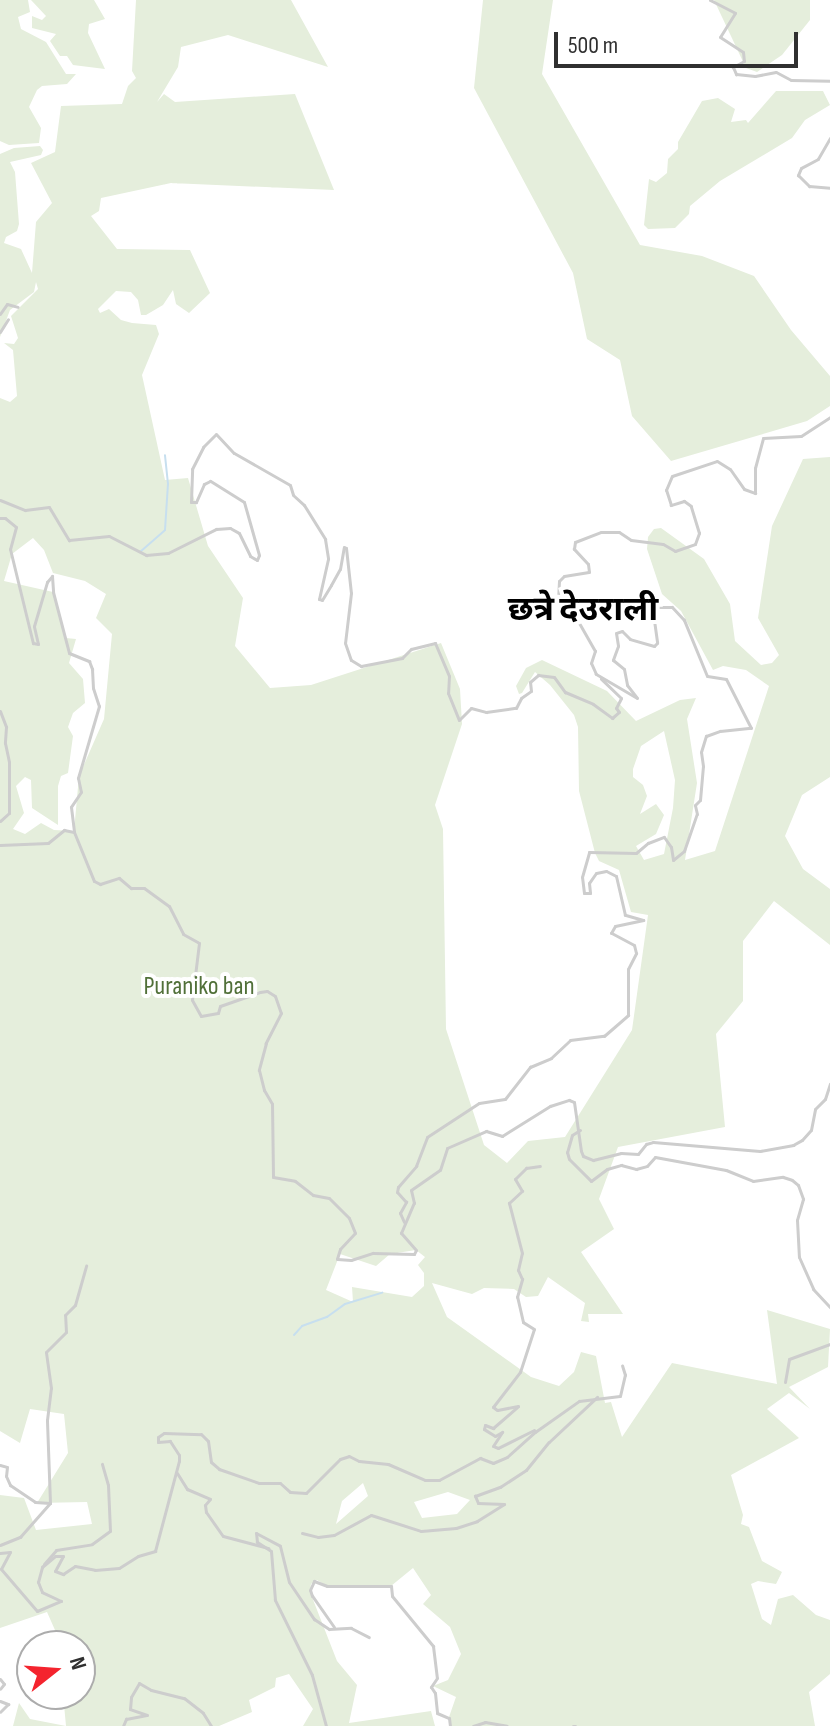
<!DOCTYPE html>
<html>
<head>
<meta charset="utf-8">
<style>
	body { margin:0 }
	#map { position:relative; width:830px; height:1726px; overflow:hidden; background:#fff; font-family:"Sofia Sans Condensed","Noto Sans Devanagari",sans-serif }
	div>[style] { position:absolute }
	.green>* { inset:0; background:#e5eedc }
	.stream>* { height:2px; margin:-1px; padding:0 1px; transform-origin:1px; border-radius:1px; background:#c7dfef }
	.minor>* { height:3px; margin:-1.5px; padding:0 1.5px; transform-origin:1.5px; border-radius:1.5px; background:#cdcdcd }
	span { translate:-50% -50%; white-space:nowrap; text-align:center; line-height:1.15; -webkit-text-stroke:8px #fff; paint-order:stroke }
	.park-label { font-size:26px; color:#517039 }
	.district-label { font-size:34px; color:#000; font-weight:700 }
	.north { position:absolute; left:16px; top:1630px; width:80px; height:80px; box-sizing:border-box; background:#fff; border:2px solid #acacac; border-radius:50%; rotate:73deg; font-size:22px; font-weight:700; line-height:32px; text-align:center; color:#303030 }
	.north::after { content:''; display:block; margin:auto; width:28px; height:36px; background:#f4242e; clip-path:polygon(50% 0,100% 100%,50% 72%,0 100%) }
	.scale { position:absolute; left:554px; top:32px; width:244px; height:36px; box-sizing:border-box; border:4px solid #303030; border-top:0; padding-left:10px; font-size:24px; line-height:28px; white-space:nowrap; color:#303030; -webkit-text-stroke:6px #fff; paint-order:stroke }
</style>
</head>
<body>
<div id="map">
	<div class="green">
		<div style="clip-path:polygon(0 0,28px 0,30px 12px,18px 17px,21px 29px,46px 42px,66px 74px,76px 74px,67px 84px,42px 86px,37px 90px,29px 107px,41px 128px,39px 143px,9px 145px,0 141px)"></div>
		<div style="clip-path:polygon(31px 0,94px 0,105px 19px,89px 24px,88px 33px,105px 69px,73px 65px,67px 56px,60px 56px,50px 41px,56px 34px,32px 28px,32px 16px,42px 20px,46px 16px)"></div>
		<div style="clip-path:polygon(evenodd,136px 0,291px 0,328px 67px,228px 35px,181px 47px,178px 67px,157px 102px,164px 94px,175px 102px,295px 94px,334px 190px,171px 183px,101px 198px,99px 211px,91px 216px,117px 249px,190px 250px,210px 293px,189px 313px,176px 304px,173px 290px,163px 305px,146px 315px,141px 315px,138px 300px,131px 292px,116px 291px,98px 309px,100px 313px,109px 309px,121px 320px,132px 323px,156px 325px,159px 334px,142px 375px,165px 480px,188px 478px,208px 546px,243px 598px,235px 646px,270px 688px,311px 685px,441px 643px,460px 689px,462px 724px,435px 805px,443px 829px,446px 1029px,484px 1145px,507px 1163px,528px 1141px,565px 1137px,632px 1030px,648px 915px,631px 912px,619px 870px,599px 861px,595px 853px,579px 791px,578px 727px,574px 715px,550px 685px,535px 672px,522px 693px,519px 694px,516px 686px,526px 668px,542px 660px,607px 691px,636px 721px,680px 700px,696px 698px,687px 719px,697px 783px,685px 860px,715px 851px,769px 686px,746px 670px,723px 666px,713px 670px,681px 611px,662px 594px,647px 549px,648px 537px,654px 529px,661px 528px,704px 559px,730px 604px,735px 641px,761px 665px,772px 663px,779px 655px,758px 618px,772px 526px,803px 459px,830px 457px,830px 777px,802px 795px,785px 836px,803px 869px,830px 889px,830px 945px,774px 901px,743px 941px,743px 1001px,716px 1034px,725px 1127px,618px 1147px,599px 1199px,614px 1229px,581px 1252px,623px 1314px,588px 1314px,589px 1322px,581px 1321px,585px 1303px,548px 1277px,538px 1296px,526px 1297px,514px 1289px,484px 1288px,472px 1294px,432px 1283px,447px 1317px,531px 1377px,559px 1386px,574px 1372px,581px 1352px,596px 1356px,605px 1403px,611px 1402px,622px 1437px,672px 1363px,777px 1384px,767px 1310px,830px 1329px,828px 1367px,789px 1387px,810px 1409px,789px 1393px,767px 1409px,799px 1438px,731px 1475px,743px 1515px,741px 1524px,749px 1527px,762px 1561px,782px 1572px,776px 1584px,758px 1581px,751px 1584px,762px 1619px,771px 1625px,778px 1599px,793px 1595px,816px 1615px,830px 1620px,830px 1674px,809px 1692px,815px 1726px,451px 1726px,449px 1717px,456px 1697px,433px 1686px,448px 1680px,461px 1654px,450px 1627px,423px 1604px,431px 1595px,413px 1568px,391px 1586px,327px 1586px,317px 1580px,311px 1584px,310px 1592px,337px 1661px,357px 1685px,349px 1723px,431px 1711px,435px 1726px,303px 1726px,313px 1709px,289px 1674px,276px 1678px,275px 1687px,249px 1700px,252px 1712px,219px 1726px,13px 1726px,19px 1703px,30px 1719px,66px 1726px,63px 1694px,80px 1694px,80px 1646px,62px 1646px,47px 1612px,0 1628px,0 1495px,24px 1498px,36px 1530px,92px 1524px,87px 1502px,37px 1503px,68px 1453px,64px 1414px,30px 1409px,20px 1443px,0 1431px,0 398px,10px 402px,17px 396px,13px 350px,4px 343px,14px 344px,18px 338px,11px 316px,38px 289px,36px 282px,34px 292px,10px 310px,0 337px,0 154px,14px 148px,40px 146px,43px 150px,41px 155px,10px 162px,15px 172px,19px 224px,17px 231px,6px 237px,4px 243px,21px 249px,32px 273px,36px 222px,52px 203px,31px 163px,55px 152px,61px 106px,122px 104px,128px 86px,136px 78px,132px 71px,136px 0,33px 538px,44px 550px,53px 573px,85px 581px,106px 594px,96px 618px,112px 634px,104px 719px,79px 776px,74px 831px,54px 830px,41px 823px,25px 834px,13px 829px,24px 813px,16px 786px,25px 777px,31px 780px,32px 808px,58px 825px,58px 786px,61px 776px,68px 773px,73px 736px,68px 727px,73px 713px,85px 703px,83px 679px,69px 663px,76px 639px,66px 638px,53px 592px,4px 581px,12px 554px,33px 538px,136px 0,664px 731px,675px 780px,673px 808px,664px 854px,644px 860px,636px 846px,656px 834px,664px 815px,656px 804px,640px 814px,647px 796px,643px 785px,633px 777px,633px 769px,641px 746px,664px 731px,136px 0,416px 1250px,425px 1257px,418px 1265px,424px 1273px,424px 1286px,412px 1297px,352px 1287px,353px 1302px,326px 1290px,340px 1254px,376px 1266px,390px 1254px,416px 1250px,136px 0,363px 1483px,368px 1496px,336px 1524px,342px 1501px,363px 1483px,136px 0,448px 1492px,470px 1500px,457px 1514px,422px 1518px,414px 1502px,448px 1492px)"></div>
		<div style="clip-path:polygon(483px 0,553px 0,542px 74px,640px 245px,702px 256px,754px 276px,791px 330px,830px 376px,830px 406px,807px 421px,671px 461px,632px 416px,620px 360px,587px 339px,573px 273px,474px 88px)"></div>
		<div style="clip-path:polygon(714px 0,810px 0,810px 20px,782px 55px,757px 72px,746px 68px)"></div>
		<div style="clip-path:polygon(776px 91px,823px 91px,830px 105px,805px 120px,792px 138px,720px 181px,690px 206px,689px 214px,675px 228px,648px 229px,644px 225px,649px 179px,656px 182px,667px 173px,668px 159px,678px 149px,678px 142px,702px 101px,718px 98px,735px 109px,731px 122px,746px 120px,748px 123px)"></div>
	</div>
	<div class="stream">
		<div style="left:140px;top:552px;width:33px;rotate:-41deg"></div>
		<div style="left:165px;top:530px;width:46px;rotate:-86.3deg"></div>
		<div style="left:168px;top:484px;width:29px;rotate:-96deg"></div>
		<div style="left:294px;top:1335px;width:12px;rotate:-48deg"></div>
		<div style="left:302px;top:1326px;width:27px;rotate:-20deg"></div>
		<div style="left:327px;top:1317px;width:22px;rotate:-36deg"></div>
		<div style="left:345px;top:1304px;width:39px;rotate:-17deg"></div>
	</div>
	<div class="minor">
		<div style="left:710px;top:0;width:28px;rotate:27deg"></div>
		<div style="left:735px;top:13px;width:28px;rotate:122deg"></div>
		<div style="left:720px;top:37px;width:27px;rotate:33deg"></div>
		<div style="left:743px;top:52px;width:9px;rotate:84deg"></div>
		<div style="left:744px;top:61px;width:13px;rotate:151deg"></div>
		<div style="left:733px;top:67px;width:8px;rotate:67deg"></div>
		<div style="left:736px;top:74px;width:19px;rotate:6deg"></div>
		<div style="left:755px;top:76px;width:21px;rotate:-11deg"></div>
		<div style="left:776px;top:72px;width:17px;rotate:28deg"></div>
		<div style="left:791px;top:80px;width:39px;rotate:1deg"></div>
		<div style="left:830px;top:138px;width:24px;rotate:120deg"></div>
		<div style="left:818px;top:159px;width:19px;rotate:152deg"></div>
		<div style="left:801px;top:168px;width:8px;rotate:113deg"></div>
		<div style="left:798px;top:175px;width:16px;rotate:45deg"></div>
		<div style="left:809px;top:186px;width:21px;rotate:5deg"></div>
		<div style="left:0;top:314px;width:12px;rotate:-55deg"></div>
		<div style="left:7px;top:304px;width:11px;rotate:15deg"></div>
		<div style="left:0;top:332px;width:15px;rotate:-58deg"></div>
		<div style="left:0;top:500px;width:27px;rotate:22deg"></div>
		<div style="left:25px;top:510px;width:24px;rotate:-7deg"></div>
		<div style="left:49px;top:507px;width:39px;rotate:59deg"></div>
		<div style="left:69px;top:540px;width:40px;rotate:-5.7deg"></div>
		<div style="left:109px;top:536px;width:42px;rotate:27.2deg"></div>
		<div style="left:146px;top:555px;width:22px;rotate:-5deg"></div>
		<div style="left:168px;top:553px;width:54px;rotate:-26.6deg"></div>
		<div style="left:216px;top:529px;width:14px;rotate:-4deg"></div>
		<div style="left:230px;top:528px;width:10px;rotate:29deg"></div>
		<div style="left:239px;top:533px;width:25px;rotate:64deg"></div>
		<div style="left:250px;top:556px;width:8px;rotate:30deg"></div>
		<div style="left:257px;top:560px;width:5px;rotate:-68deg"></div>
		<div style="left:259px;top:555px;width:55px;rotate:-105.8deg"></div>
		<div style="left:244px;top:502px;width:40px;rotate:-148deg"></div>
		<div style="left:210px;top:481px;width:7px;rotate:153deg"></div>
		<div style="left:204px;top:484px;width:20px;rotate:114deg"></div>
		<div style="left:196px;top:502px;width:5px;rotate:180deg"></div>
		<div style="left:191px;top:502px;width:33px;rotate:-88deg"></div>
		<div style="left:192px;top:469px;width:25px;rotate:-63deg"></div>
		<div style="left:203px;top:447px;width:18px;rotate:-45deg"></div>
		<div style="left:216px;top:434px;width:26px;rotate:47deg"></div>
		<div style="left:234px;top:453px;width:64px;rotate:29.7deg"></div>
		<div style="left:290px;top:485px;width:10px;rotate:73deg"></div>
		<div style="left:293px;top:495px;width:15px;rotate:42deg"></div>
		<div style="left:304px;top:505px;width:40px;rotate:58deg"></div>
		<div style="left:325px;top:539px;width:20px;rotate:81deg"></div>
		<div style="left:328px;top:559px;width:41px;rotate:102.7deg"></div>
		<div style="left:319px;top:599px;width:3px;rotate:18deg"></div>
		<div style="left:322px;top:600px;width:17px;rotate:-59deg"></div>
		<div style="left:331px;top:585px;width:18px;rotate:-61deg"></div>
		<div style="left:340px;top:569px;width:22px;rotate:-80deg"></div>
		<div style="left:344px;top:547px;width:2px;rotate:27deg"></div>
		<div style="left:346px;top:548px;width:45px;rotate:83.7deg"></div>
		<div style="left:351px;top:593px;width:50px;rotate:96.8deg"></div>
		<div style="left:345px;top:643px;width:18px;rotate:71deg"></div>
		<div style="left:351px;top:660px;width:12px;rotate:31deg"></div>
		<div style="left:361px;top:666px;width:42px;rotate:-11deg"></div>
		<div style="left:402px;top:658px;width:13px;rotate:-45deg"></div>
		<div style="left:411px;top:649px;width:25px;rotate:-14deg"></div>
		<div style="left:435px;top:643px;width:36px;rotate:67deg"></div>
		<div style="left:449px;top:676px;width:17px;rotate:93deg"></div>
		<div style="left:448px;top:693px;width:29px;rotate:68deg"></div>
		<div style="left:459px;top:720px;width:17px;rotate:-45deg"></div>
		<div style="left:471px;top:708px;width:16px;rotate:15deg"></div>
		<div style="left:486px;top:712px;width:30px;rotate:-8deg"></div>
		<div style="left:516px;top:708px;width:11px;rotate:-63deg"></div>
		<div style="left:521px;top:698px;width:12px;rotate:-35deg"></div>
		<div style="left:531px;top:691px;width:9px;rotate:-96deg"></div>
		<div style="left:530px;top:682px;width:11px;rotate:-41deg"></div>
		<div style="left:538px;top:675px;width:16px;rotate:7deg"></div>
		<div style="left:554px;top:677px;width:19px;rotate:54deg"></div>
		<div style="left:565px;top:692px;width:30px;rotate:23deg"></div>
		<div style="left:593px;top:704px;width:24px;rotate:36deg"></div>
		<div style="left:612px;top:718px;width:9px;rotate:-41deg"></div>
		<div style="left:619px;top:712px;width:5px;rotate:-127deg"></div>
		<div style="left:616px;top:708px;width:11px;rotate:-63deg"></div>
		<div style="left:621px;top:698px;width:28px;rotate:-136deg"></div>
		<div style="left:0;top:518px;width:5px"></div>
		<div style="left:5px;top:518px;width:14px;rotate:39deg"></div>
		<div style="left:16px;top:527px;width:23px;rotate:105deg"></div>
		<div style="left:10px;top:549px;width:97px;rotate:76.3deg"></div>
		<div style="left:33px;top:643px;width:5px;rotate:11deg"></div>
		<div style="left:38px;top:644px;width:18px;rotate:-103deg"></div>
		<div style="left:34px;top:626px;width:46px;rotate:-73.5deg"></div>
		<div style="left:47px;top:582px;width:8px;rotate:-50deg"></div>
		<div style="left:52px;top:576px;width:16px;rotate:86deg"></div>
		<div style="left:53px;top:592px;width:63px;rotate:75.3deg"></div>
		<div style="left:69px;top:653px;width:22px;rotate:22deg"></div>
		<div style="left:89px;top:661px;width:9px;rotate:69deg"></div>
		<div style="left:92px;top:669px;width:19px;rotate:87deg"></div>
		<div style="left:93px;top:688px;width:19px;rotate:72deg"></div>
		<div style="left:99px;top:706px;width:75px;rotate:106.3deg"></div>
		<div style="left:78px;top:778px;width:14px;rotate:78deg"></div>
		<div style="left:81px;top:792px;width:18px;rotate:124deg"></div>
		<div style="left:71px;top:807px;width:25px;rotate:83deg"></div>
		<div style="left:0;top:711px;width:17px;rotate:69deg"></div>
		<div style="left:6px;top:727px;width:16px;rotate:94deg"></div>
		<div style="left:5px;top:743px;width:19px;rotate:78deg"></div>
		<div style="left:9px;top:762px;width:51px;rotate:90deg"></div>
		<div style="left:9px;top:813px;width:12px;rotate:138deg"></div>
		<div style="left:74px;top:832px;width:53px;rotate:67.8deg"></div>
		<div style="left:94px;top:881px;width:7px;rotate:27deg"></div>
		<div style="left:100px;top:884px;width:20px;rotate:-18deg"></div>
		<div style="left:119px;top:878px;width:16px;rotate:40deg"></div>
		<div style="left:131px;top:888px;width:13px"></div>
		<div style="left:144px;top:888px;width:31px;rotate:36deg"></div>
		<div style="left:169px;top:906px;width:31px;rotate:63deg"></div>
		<div style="left:183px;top:934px;width:18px;rotate:29deg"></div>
		<div style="left:199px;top:943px;width:57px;rotate:97deg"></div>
		<div style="left:192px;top:1000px;width:18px;rotate:61deg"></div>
		<div style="left:201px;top:1016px;width:17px;rotate:-10deg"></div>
		<div style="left:218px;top:1013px;width:7px;rotate:-74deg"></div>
		<div style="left:220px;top:1006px;width:42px;rotate:-19.3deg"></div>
		<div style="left:260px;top:992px;width:7px;rotate:-8deg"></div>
		<div style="left:267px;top:991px;width:9px;rotate:32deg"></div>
		<div style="left:275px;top:996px;width:18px;rotate:71deg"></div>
		<div style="left:281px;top:1013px;width:34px;rotate:117deg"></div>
		<div style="left:266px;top:1043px;width:28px;rotate:105deg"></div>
		<div style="left:259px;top:1070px;width:21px;rotate:76deg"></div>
		<div style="left:264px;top:1090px;width:16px;rotate:60deg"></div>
		<div style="left:272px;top:1104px;width:73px;rotate:89.2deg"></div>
		<div style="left:273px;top:1177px;width:22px;rotate:10deg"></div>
		<div style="left:295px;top:1181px;width:23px;rotate:38deg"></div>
		<div style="left:313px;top:1195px;width:16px;rotate:11deg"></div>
		<div style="left:329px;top:1198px;width:28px;rotate:45deg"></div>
		<div style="left:349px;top:1218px;width:16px;rotate:68deg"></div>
		<div style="left:355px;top:1233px;width:22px;rotate:133deg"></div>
		<div style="left:340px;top:1249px;width:10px;rotate:107deg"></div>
		<div style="left:337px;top:1259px;width:14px;rotate:4deg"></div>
		<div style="left:351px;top:1260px;width:23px;rotate:-18deg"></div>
		<div style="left:373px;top:1253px;width:41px;rotate:1.4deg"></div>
		<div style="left:414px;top:1254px;width:4px;rotate:-63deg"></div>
		<div style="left:416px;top:1250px;width:23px;rotate:-131deg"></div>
		<div style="left:401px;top:1233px;width:33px;rotate:-67deg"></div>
		<div style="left:414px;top:1203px;width:13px;rotate:-103deg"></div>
		<div style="left:411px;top:1190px;width:35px;rotate:-35deg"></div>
		<div style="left:440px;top:1170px;width:23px;rotate:-72deg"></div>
		<div style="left:447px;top:1148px;width:43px;rotate:-23.6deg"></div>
		<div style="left:486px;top:1131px;width:17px;rotate:17deg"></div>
		<div style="left:502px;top:1136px;width:57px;rotate:-32deg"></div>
		<div style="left:550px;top:1106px;width:20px;rotate:-18deg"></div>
		<div style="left:569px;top:1100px;width:5px;rotate:22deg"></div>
		<div style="left:574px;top:1102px;width:49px;rotate:81.9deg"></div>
		<div style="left:581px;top:1151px;width:5px;rotate:68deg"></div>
		<div style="left:583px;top:1156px;width:11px;rotate:22deg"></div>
		<div style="left:593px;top:1160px;width:29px;rotate:-14deg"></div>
		<div style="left:621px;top:1153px;width:17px;rotate:3deg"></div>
		<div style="left:638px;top:1154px;width:13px;rotate:-51deg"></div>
		<div style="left:646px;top:1144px;width:7px;rotate:-16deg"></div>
		<div style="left:653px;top:1142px;width:107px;rotate:4.8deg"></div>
		<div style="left:760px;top:1151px;width:34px;rotate:-10deg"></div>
		<div style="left:793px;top:1145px;width:10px;rotate:-29deg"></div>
		<div style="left:802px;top:1140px;width:13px;rotate:-48deg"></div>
		<div style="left:811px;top:1130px;width:21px;rotate:-79deg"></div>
		<div style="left:815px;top:1109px;width:14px;rotate:-45deg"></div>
		<div style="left:825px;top:1099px;width:16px;rotate:-72deg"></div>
		<div style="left:0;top:845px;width:48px;rotate:-2.4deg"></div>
		<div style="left:48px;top:843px;width:21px;rotate:-39deg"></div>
		<div style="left:64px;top:830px;width:10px;rotate:11deg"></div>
		<div style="left:580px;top:1130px;width:9px;rotate:148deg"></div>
		<div style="left:572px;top:1135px;width:18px;rotate:106deg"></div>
		<div style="left:567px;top:1152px;width:7px;rotate:74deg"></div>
		<div style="left:569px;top:1159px;width:31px;rotate:45deg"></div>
		<div style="left:591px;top:1181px;width:20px;rotate:-37deg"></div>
		<div style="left:607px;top:1169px;width:15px;rotate:-16deg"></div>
		<div style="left:621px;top:1165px;width:16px;rotate:15deg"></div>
		<div style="left:636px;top:1169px;width:11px;rotate:-15deg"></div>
		<div style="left:647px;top:1166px;width:12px;rotate:-48deg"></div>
		<div style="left:655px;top:1157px;width:72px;rotate:10.4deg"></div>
		<div style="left:726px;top:1170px;width:29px;rotate:22deg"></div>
		<div style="left:753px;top:1181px;width:30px;rotate:-8deg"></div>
		<div style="left:783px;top:1177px;width:9px;rotate:18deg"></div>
		<div style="left:792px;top:1180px;width:8px;rotate:40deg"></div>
		<div style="left:798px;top:1185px;width:15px;rotate:70deg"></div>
		<div style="left:803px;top:1199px;width:22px;rotate:106deg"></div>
		<div style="left:797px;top:1220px;width:37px;rotate:87deg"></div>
		<div style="left:799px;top:1257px;width:35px;rotate:66deg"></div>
		<div style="left:813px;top:1289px;width:25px;rotate:47deg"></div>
		<div style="left:404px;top:1222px;width:10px;rotate:-114deg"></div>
		<div style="left:400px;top:1213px;width:13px;rotate:-61deg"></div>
		<div style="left:406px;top:1202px;width:13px;rotate:-132deg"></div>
		<div style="left:397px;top:1192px;width:5px;rotate:-79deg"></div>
		<div style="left:398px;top:1187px;width:28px;rotate:-49deg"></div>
		<div style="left:416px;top:1166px;width:31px;rotate:-69deg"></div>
		<div style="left:427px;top:1137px;width:62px;rotate:-33.2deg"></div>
		<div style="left:479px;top:1103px;width:26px;rotate:-9deg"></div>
		<div style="left:505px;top:1099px;width:41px;rotate:-52deg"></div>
		<div style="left:530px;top:1067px;width:23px;rotate:-23deg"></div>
		<div style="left:551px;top:1058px;width:26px;rotate:-43deg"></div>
		<div style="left:570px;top:1040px;width:34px;rotate:-7deg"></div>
		<div style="left:604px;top:1036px;width:32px;rotate:-41deg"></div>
		<div style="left:628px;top:1015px;width:46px;rotate:-90deg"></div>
		<div style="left:628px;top:969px;width:18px;rotate:-63deg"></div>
		<div style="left:636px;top:953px;width:8px;rotate:-104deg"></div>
		<div style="left:634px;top:945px;width:26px;rotate:-152deg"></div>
		<div style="left:611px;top:933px;width:8px;rotate:-60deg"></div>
		<div style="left:615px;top:926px;width:29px;rotate:-12deg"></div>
		<div style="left:643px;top:920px;width:19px;rotate:-164deg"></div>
		<div style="left:625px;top:915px;width:40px;rotate:-103deg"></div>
		<div style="left:616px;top:876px;width:11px;rotate:-153deg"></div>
		<div style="left:606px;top:871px;width:10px;rotate:169deg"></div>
		<div style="left:596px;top:873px;width:12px;rotate:125deg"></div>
		<div style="left:589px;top:883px;width:10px;rotate:84deg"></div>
		<div style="left:590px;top:893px;width:6px;rotate:180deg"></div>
		<div style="left:584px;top:893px;width:16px;rotate:-97deg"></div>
		<div style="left:582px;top:877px;width:26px;rotate:-74deg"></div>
		<div style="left:589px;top:852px;width:47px;rotate:1.2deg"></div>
		<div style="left:636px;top:853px;width:16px;rotate:-40deg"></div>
		<div style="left:648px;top:843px;width:17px;rotate:-21deg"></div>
		<div style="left:664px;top:837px;width:12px;rotate:55deg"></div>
		<div style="left:671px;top:847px;width:13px;rotate:81deg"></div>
		<div style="left:673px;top:860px;width:14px;rotate:-39deg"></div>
		<div style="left:684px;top:851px;width:39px;rotate:-71deg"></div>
		<div style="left:697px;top:814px;width:9px;rotate:-103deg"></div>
		<div style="left:695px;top:805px;width:7px;rotate:-45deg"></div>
		<div style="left:700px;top:800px;width:34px;rotate:-85deg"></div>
		<div style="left:703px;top:766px;width:14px;rotate:-98deg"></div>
		<div style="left:701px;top:752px;width:17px;rotate:-73deg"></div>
		<div style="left:706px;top:736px;width:15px;rotate:-20deg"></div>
		<div style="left:720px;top:731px;width:31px;rotate:-6deg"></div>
		<div style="left:751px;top:728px;width:55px;rotate:-117deg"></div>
		<div style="left:726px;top:679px;width:19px;rotate:-171deg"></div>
		<div style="left:707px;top:676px;width:61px;rotate:-112.3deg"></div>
		<div style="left:684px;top:620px;width:18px;rotate:-133deg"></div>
		<div style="left:672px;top:607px;width:14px;rotate:180deg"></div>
		<div style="left:658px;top:607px;width:8px;rotate:130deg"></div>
		<div style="left:653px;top:613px;width:30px;rotate:82deg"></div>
		<div style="left:657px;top:643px;width:4px;rotate:135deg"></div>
		<div style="left:654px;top:646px;width:25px;rotate:-164deg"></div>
		<div style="left:630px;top:639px;width:11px;rotate:-135deg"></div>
		<div style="left:622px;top:631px;width:6px;rotate:162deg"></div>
		<div style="left:616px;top:633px;width:13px;rotate:81deg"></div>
		<div style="left:618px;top:646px;width:15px;rotate:110deg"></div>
		<div style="left:613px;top:660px;width:14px;rotate:39deg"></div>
		<div style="left:624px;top:669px;width:16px;rotate:79deg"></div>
		<div style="left:627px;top:685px;width:16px;rotate:52deg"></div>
		<div style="left:637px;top:698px;width:48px;rotate:-149.7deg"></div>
		<div style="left:596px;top:674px;width:12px;rotate:-114deg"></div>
		<div style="left:591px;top:663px;width:13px;rotate:-72deg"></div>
		<div style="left:595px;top:651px;width:51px;rotate:-119.6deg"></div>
		<div style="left:570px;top:607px;width:14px;rotate:-150deg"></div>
		<div style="left:558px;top:600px;width:19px;rotate:-87deg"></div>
		<div style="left:559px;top:581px;width:7px;rotate:-45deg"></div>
		<div style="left:564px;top:576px;width:25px;rotate:-9deg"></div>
		<div style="left:589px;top:572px;width:8px;rotate:-97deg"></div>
		<div style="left:588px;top:564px;width:21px;rotate:-133deg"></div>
		<div style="left:574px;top:549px;width:7px;rotate:-82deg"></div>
		<div style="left:575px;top:542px;width:28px;rotate:-21deg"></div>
		<div style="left:601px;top:532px;width:18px"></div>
		<div style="left:619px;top:532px;width:14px;rotate:34deg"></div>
		<div style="left:631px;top:540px;width:32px;rotate:7deg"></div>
		<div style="left:663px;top:544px;width:14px;rotate:30deg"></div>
		<div style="left:675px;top:551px;width:21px;rotate:-19deg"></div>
		<div style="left:695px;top:544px;width:12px;rotate:-70deg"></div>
		<div style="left:699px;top:533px;width:28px;rotate:-107deg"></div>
		<div style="left:691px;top:506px;width:9px;rotate:-144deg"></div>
		<div style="left:684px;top:501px;width:14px;rotate:163deg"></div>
		<div style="left:671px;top:505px;width:16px;rotate:-108deg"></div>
		<div style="left:666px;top:490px;width:15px;rotate:-67deg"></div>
		<div style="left:672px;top:476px;width:47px;rotate:-18.4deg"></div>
		<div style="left:717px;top:461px;width:15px;rotate:32deg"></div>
		<div style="left:730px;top:469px;width:24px;rotate:55deg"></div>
		<div style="left:744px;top:489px;width:12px;rotate:20deg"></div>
		<div style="left:755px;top:493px;width:25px;rotate:-90deg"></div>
		<div style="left:755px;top:468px;width:31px;rotate:-75deg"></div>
		<div style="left:763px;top:438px;width:38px;rotate:-3deg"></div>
		<div style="left:801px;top:436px;width:35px;rotate:-33deg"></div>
		<div style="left:785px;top:1382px;width:23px;rotate:-80deg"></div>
		<div style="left:789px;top:1359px;width:44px;rotate:-20.1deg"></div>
		<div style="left:534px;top:1430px;width:40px;rotate:153.4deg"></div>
		<div style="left:498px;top:1448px;width:5px;rotate:-158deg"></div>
		<div style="left:493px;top:1446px;width:17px;rotate:-57deg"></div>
		<div style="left:502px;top:1432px;width:8px;rotate:150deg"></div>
		<div style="left:495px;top:1436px;width:13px;rotate:-148deg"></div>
		<div style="left:484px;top:1429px;width:4px;rotate:-76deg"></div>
		<div style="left:485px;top:1425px;width:9px;rotate:21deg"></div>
		<div style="left:493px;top:1428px;width:33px;rotate:-41deg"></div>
		<div style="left:518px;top:1406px;width:21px;rotate:169deg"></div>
		<div style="left:497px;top:1410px;width:5px;rotate:-143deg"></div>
		<div style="left:493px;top:1407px;width:44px;rotate:-52.4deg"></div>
		<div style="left:520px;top:1372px;width:45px;rotate:-72deg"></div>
		<div style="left:534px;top:1329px;width:13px;rotate:-148deg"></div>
		<div style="left:523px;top:1322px;width:26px;rotate:-103deg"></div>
		<div style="left:517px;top:1297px;width:19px;rotate:-74deg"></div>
		<div style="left:522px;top:1279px;width:10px;rotate:-114deg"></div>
		<div style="left:518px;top:1270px;width:17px;rotate:-77deg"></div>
		<div style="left:522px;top:1253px;width:52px;rotate:-104.6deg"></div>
		<div style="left:509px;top:1203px;width:18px;rotate:-43deg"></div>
		<div style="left:522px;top:1191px;width:14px;rotate:-120deg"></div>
		<div style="left:515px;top:1179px;width:16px;rotate:-45deg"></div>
		<div style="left:526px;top:1168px;width:14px;rotate:-8deg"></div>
		<div style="left:0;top:1465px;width:7px;rotate:16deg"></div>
		<div style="left:7px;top:1467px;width:9px;rotate:96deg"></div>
		<div style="left:6px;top:1476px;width:10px;rotate:66deg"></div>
		<div style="left:10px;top:1485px;width:30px;rotate:34deg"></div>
		<div style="left:35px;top:1502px;width:15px;rotate:4deg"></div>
		<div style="left:177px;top:1473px;width:19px;rotate:58deg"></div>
		<div style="left:187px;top:1489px;width:25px;rotate:23deg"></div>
		<div style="left:210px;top:1499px;width:8px;rotate:130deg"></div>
		<div style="left:205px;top:1505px;width:7px;rotate:82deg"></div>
		<div style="left:206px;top:1512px;width:29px;rotate:55deg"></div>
		<div style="left:223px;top:1536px;width:47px;rotate:14.9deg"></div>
		<div style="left:302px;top:1533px;width:16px;rotate:14deg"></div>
		<div style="left:318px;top:1537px;width:16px;rotate:-7deg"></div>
		<div style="left:334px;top:1535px;width:42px;rotate:-28.4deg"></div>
		<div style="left:371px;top:1515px;width:52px;rotate:17.7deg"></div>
		<div style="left:421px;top:1531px;width:35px;rotate:-5deg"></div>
		<div style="left:456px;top:1528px;width:22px;rotate:-18deg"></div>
		<div style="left:477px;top:1521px;width:32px;rotate:-32deg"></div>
		<div style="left:504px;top:1504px;width:26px;rotate:-178deg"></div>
		<div style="left:478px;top:1503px;width:8px;rotate:-113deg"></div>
		<div style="left:475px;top:1496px;width:27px;rotate:-20deg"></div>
		<div style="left:500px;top:1487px;width:31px;rotate:-33deg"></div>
		<div style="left:526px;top:1470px;width:36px;rotate:-51deg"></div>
		<div style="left:549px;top:1442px;width:66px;rotate:-43.2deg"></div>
		<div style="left:0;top:1545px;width:22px;rotate:-22deg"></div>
		<div style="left:20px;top:1537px;width:45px;rotate:-48.6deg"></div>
		<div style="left:50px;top:1503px;width:83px;rotate:-92.1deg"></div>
		<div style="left:47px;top:1420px;width:32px;rotate:-83deg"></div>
		<div style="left:51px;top:1388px;width:36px;rotate:-98deg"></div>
		<div style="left:46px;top:1352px;width:28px;rotate:-45deg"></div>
		<div style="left:66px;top:1332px;width:17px;rotate:-93deg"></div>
		<div style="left:65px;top:1315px;width:14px;rotate:-45deg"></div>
		<div style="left:75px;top:1305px;width:41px;rotate:-74.2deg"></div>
		<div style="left:0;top:1553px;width:10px;rotate:-6deg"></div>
		<div style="left:10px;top:1552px;width:19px;rotate:118deg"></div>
		<div style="left:1px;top:1569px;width:55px;rotate:49.4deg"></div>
		<div style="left:37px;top:1611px;width:26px;rotate:-23deg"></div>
		<div style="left:61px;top:1601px;width:21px;rotate:-155deg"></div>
		<div style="left:42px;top:1592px;width:11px;rotate:-112deg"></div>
		<div style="left:38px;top:1582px;width:16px;rotate:-75deg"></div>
		<div style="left:42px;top:1567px;width:17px;rotate:-40deg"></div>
		<div style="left:55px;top:1556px;width:8px"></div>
		<div style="left:63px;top:1556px;width:17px;rotate:118deg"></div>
		<div style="left:55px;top:1571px;width:9px;rotate:21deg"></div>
		<div style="left:63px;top:1574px;width:14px;rotate:-34deg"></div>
		<div style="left:75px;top:1566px;width:20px;rotate:11deg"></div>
		<div style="left:95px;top:1570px;width:24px;rotate:-5deg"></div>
		<div style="left:119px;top:1568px;width:22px;rotate:-32deg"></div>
		<div style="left:138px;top:1556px;width:18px;rotate:-16deg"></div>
		<div style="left:155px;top:1551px;width:93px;rotate:-75.1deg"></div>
		<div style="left:179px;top:1461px;width:6px;rotate:-90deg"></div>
		<div style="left:179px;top:1455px;width:17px;rotate:-123deg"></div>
		<div style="left:170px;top:1441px;width:12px;rotate:175deg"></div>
		<div style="left:158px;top:1442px;width:5px;rotate:-90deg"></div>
		<div style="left:158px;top:1437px;width:7px;rotate:-34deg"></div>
		<div style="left:164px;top:1433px;width:37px;rotate:2deg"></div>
		<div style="left:201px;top:1434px;width:10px;rotate:45deg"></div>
		<div style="left:208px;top:1441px;width:21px;rotate:82deg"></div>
		<div style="left:211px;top:1462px;width:11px;rotate:41deg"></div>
		<div style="left:219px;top:1469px;width:42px;rotate:19.3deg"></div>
		<div style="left:259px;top:1483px;width:21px"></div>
		<div style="left:280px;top:1483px;width:13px;rotate:42deg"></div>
		<div style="left:290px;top:1492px;width:16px;rotate:4deg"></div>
		<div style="left:306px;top:1493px;width:48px;rotate:-45deg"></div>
		<div style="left:340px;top:1459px;width:9px;rotate:-18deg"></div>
		<div style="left:349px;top:1456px;width:11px;rotate:27deg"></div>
		<div style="left:359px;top:1461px;width:29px;rotate:6deg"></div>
		<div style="left:388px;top:1464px;width:40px;rotate:23.4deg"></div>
		<div style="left:425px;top:1480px;width:14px"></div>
		<div style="left:439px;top:1480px;width:47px;rotate:-28.2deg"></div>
		<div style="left:480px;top:1458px;width:14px;rotate:21deg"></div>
		<div style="left:493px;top:1463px;width:15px;rotate:-23deg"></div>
		<div style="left:507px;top:1457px;width:38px;rotate:-42deg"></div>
		<div style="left:535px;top:1432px;width:54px;rotate:-35.2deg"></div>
		<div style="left:579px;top:1401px;width:41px;rotate:-7deg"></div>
		<div style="left:620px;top:1396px;width:22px;rotate:-77deg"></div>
		<div style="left:625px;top:1375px;width:10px;rotate:-107deg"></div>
		<div style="left:44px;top:1564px;width:18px;rotate:-49deg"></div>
		<div style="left:56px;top:1550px;width:36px;rotate:-9deg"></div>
		<div style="left:92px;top:1544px;width:22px;rotate:-36deg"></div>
		<div style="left:110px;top:1531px;width:46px;rotate:-92.5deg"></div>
		<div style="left:108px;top:1485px;width:22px;rotate:-106deg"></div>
		<div style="left:334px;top:1627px;width:38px;rotate:-125deg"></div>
		<div style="left:312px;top:1596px;width:6px;rotate:-108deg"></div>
		<div style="left:310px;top:1590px;width:10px;rotate:-66deg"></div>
		<div style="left:314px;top:1581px;width:14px;rotate:21deg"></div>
		<div style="left:327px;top:1586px;width:64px"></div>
		<div style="left:391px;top:1586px;width:10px;rotate:84deg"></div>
		<div style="left:392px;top:1596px;width:65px;rotate:50.6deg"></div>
		<div style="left:433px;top:1646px;width:32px;rotate:83deg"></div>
		<div style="left:437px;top:1678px;width:11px;rotate:124deg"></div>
		<div style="left:431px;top:1687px;width:7px;rotate:56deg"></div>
		<div style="left:435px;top:1693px;width:20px;rotate:84deg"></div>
		<div style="left:437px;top:1713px;width:13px;rotate:23deg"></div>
		<div style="left:449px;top:1718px;width:8px;rotate:83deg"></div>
		<div style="left:0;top:1679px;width:6px;rotate:51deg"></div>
		<div style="left:4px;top:1684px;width:6px;rotate:129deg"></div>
		<div style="left:0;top:1701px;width:9px;rotate:21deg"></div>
		<div style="left:8px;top:1704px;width:11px;rotate:135deg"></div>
		<div style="left:123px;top:1726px;width:8px;rotate:-67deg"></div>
		<div style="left:126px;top:1719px;width:21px;rotate:-11deg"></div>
		<div style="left:147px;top:1715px;width:18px;rotate:-161deg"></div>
		<div style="left:130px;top:1709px;width:12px;rotate:-85deg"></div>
		<div style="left:131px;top:1697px;width:16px;rotate:-60deg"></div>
		<div style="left:139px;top:1683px;width:14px;rotate:30deg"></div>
		<div style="left:151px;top:1690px;width:34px;rotate:14deg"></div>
		<div style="left:184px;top:1698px;width:24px;rotate:38deg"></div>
		<div style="left:203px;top:1713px;width:15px;rotate:58deg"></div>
		<div style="left:326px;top:1726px;width:53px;rotate:-105.4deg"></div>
		<div style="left:312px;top:1675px;width:84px;rotate:-116.3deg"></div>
		<div style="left:275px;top:1600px;width:49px;rotate:-94.7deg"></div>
		<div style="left:271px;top:1551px;width:17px;rotate:-147deg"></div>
		<div style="left:257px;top:1542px;width:9px;rotate:-96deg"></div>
		<div style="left:256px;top:1533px;width:27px;rotate:28deg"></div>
		<div style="left:280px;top:1546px;width:37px;rotate:76deg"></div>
		<div style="left:289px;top:1582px;width:45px;rotate:56deg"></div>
		<div style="left:314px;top:1619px;width:18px;rotate:34deg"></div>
		<div style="left:329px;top:1629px;width:22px;rotate:-3deg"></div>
		<div style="left:351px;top:1628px;width:20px;rotate:27deg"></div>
		<div style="left:473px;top:1726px;width:13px;rotate:-18deg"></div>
		<div style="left:485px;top:1722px;width:22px;rotate:10deg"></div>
		<div style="left:573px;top:1726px;width:2px"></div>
	</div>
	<div class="park-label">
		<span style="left:199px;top:987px">Puraniko ban</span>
	</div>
	<div class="district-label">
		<span style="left:583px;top:610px">छत्रे देउराली</span>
	</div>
	<div class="north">N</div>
	<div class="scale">500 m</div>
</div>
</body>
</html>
